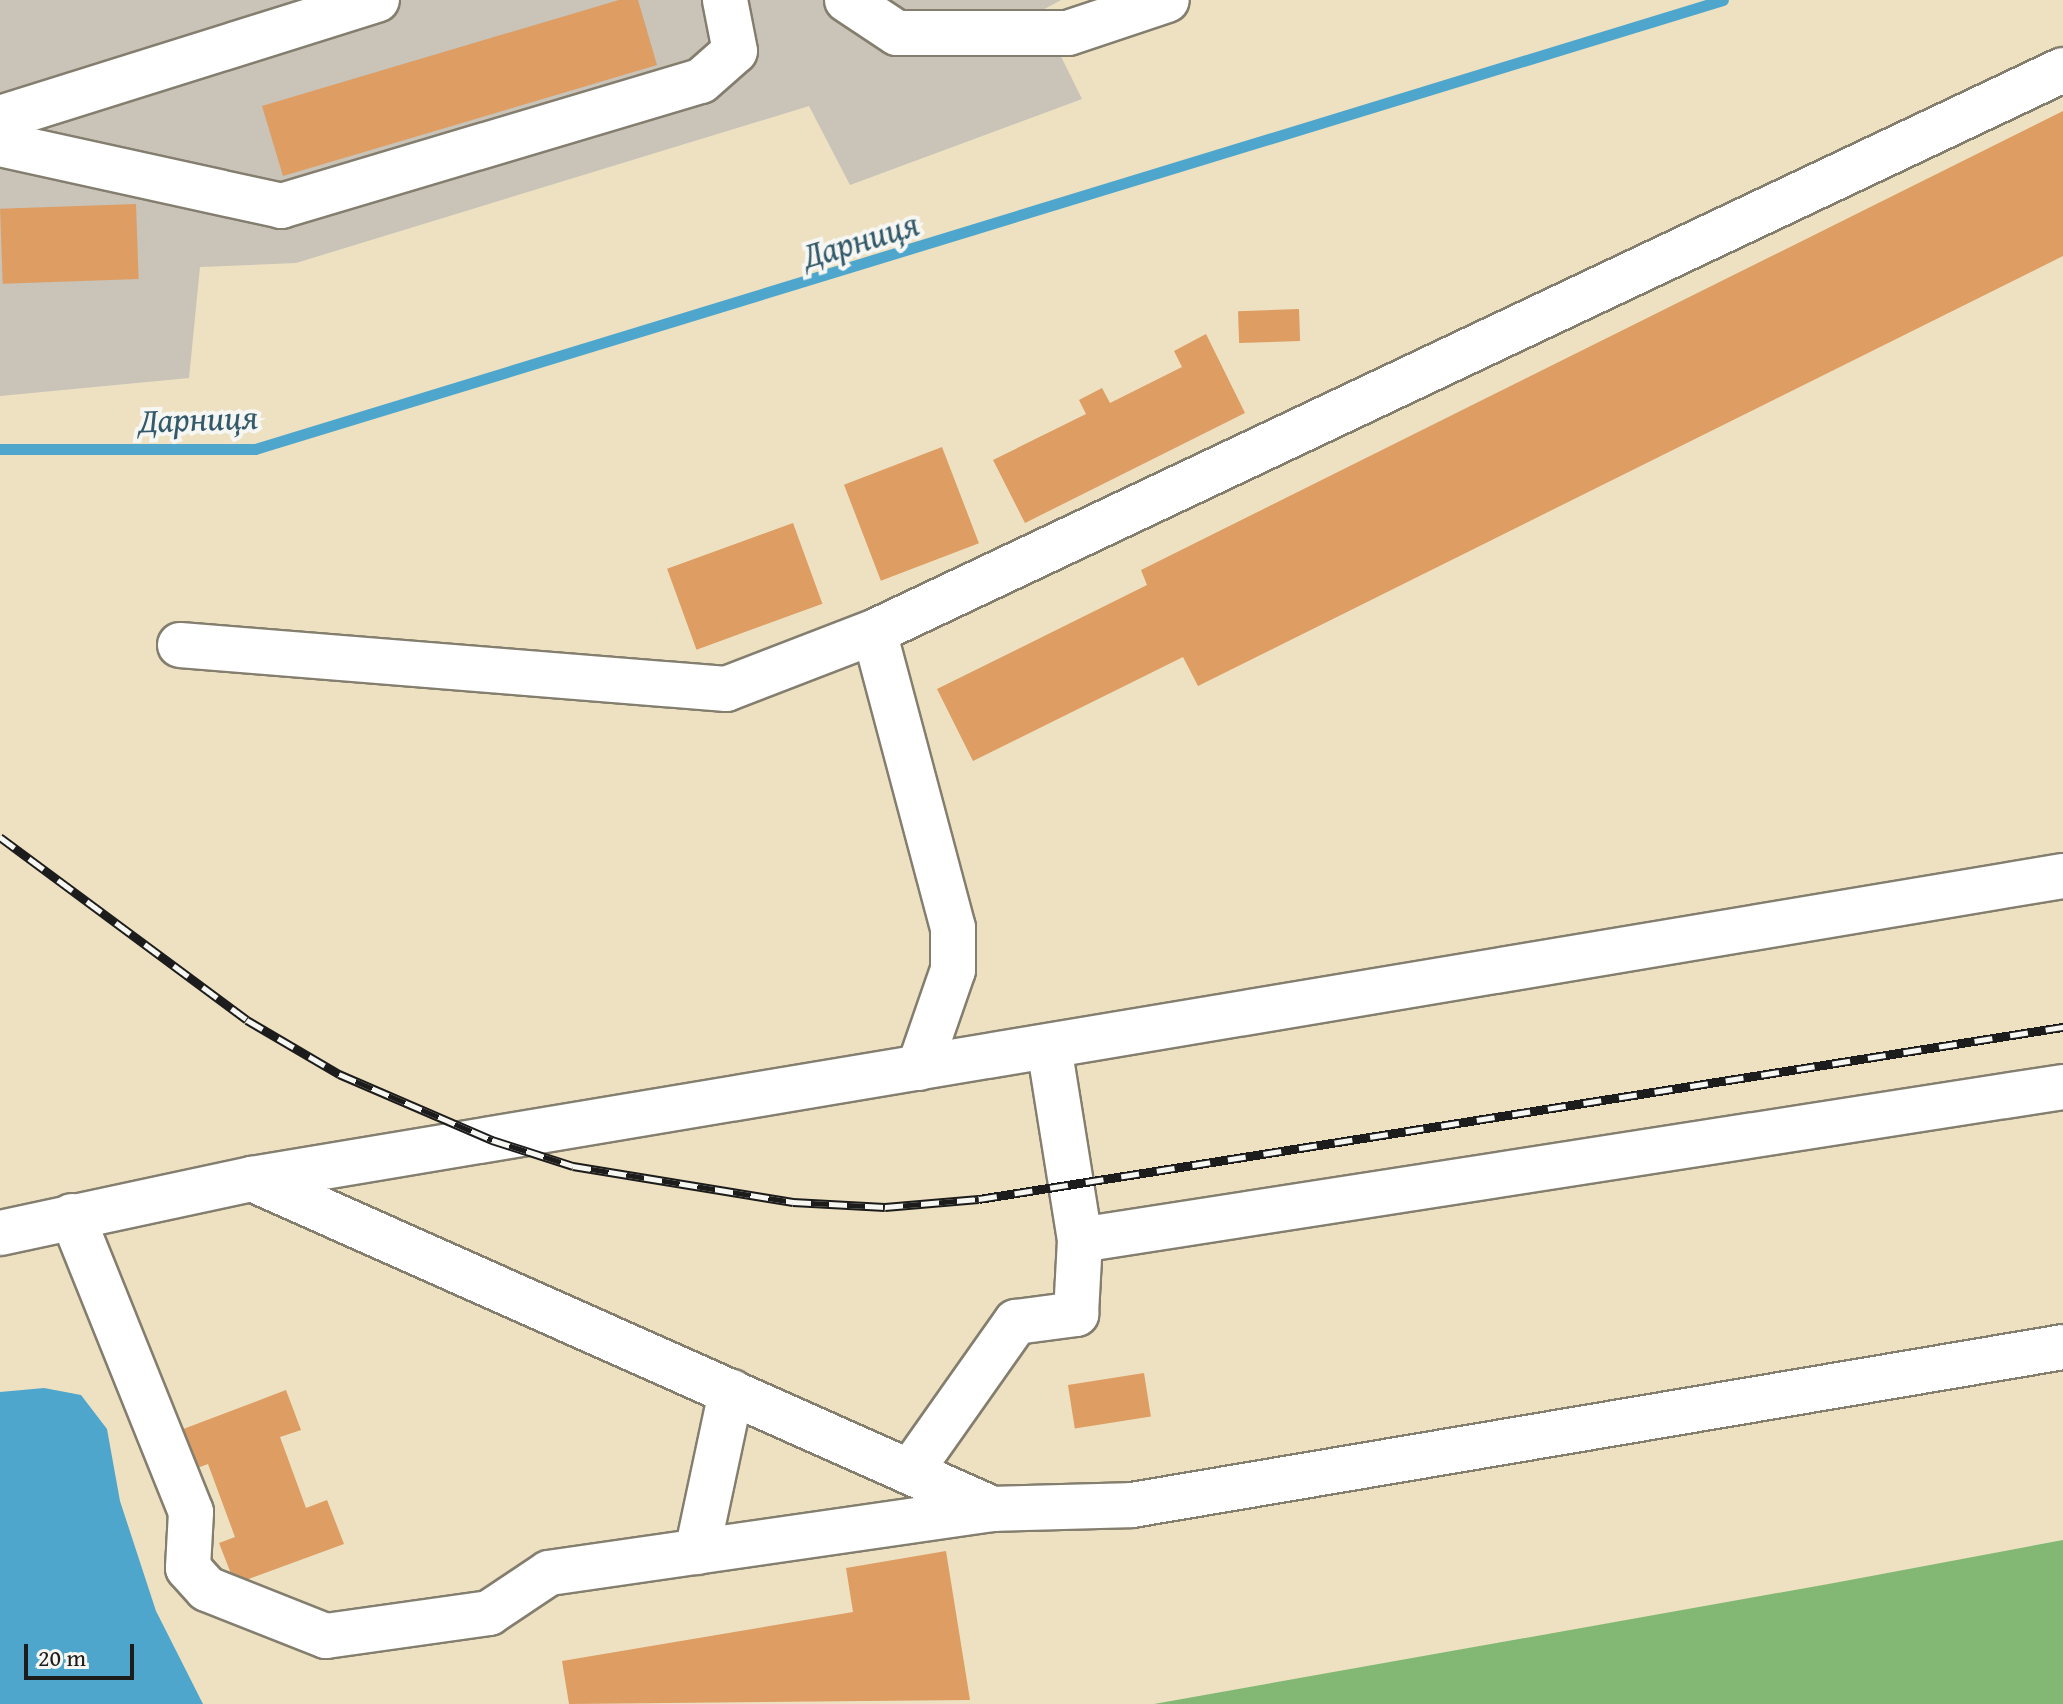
<!DOCTYPE html>
<html>
<head>
<meta charset="utf-8">
<style>
	body { margin:0 }
	#map { position:relative; width:2063px; height:1704px; overflow:hidden; background:#ede1c2; font-family:"Gentium Book Plus",serif }
	div>[style] { position:absolute }
	.industrial>* { inset:0; background:#c9c3b8 }
	.forest>* { inset:0; background:#82b874 }
	.water>* { inset:0; background:#4fa6cc }
	.stream>* { height:11px; margin:-5.5px; padding:0 5.5px; transform-origin:5.5px; border-radius:5.5px; background:#4fa6cc }
	.building>* { inset:0; background:#dd9d63; transform-origin:0 0 }
	.roads { filter:drop-shadow(2px 0 #847e6f) drop-shadow(-2px 0 #847e6f) drop-shadow(0 2px #847e6f) drop-shadow(0 -2px #847e6f) }
	.minor>* { height:44px; margin:-22px; padding:0 22px; transform-origin:22px; border-radius:22px; background:#fff }
	.rail>* { height:9px; margin-top:-4.5px; transform-origin:0; background:repeating-linear-gradient(90deg,#f6f6f2 0 18px,#1c1c1c 0 36px); box-sizing:border-box; border-block:2px solid #1c1c1c }
	span { translate:-50% -50%; white-space:nowrap; text-align:center; line-height:1.15; -webkit-text-stroke:8px #f6f6f2; paint-order:stroke }
	.water-label { font-size:34px; color:#335a6b; font-style:italic }
	.scale { position:absolute; left:24px; top:1644px; width:110px; height:36px; box-sizing:border-box; border:4px solid #1c1c1c; border-top:0; padding-left:10px; font-size:24px; line-height:28px; white-space:nowrap; color:#1c1c1c; -webkit-text-stroke:6px #f6f6f2; paint-order:stroke }
</style>
</head>
<body>
<div id="map">
	<div class="industrial">
		<div style="clip-path:polygon(0 0,1061px 0,1039px 12px,1082px 99px,850px 185px,809px 106px,296px 263px,200px 267px,189px 378px,0 396px)"></div>
	</div>
	<div class="forest">
		<div style="clip-path:polygon(2063px 1540px,2063px 1704px,1154px 1704px,1834px 1583px)"></div>
	</div>
	<div class="water">
		<div style="clip-path:polygon(44px 1388px,81px 1395px,107px 1429px,120px 1501px,156px 1611px,203px 1704px,0 1704px,0 1392px)"></div>
	</div>
	<div class="stream">
		<div style="left:0;top:449px;width:255px"></div>
		<div style="left:255px;top:449px;width:1535px;rotate:-17.01deg"></div>
	</div>
	<div class="building">
		<div style="clip-path:polygon(619px 0,638px 0,657px 65px,283px 176px,262px 106px)"></div>
		<div style="clip-path:polygon(2063px 111px,2063px 256px,1198px 686px,1183px 657px,973px 761px,937px 689px,1147px 585px,1141px 570px)"></div>
		<div style="left:136px;top:204px;width:75px;height:136px;rotate:88deg"></div>
		<div style="left:1299px;top:309px;width:32px;height:61px;rotate:88deg"></div>
		<div style="clip-path:polygon(1206px 334px,1245px 413px,1025px 523px,993px 460px,1086px 414px,1079px 400px,1102px 388px,1110px 403px,1182px 367px,1174px 351px)"></div>
		<div style="left:942px;top:447px;width:103px;height:105px;rotate:69deg"></div>
		<div style="left:793px;top:523px;width:86px;height:134px;rotate:70deg"></div>
		<div style="left:1144px;top:1373px;width:44px;height:77px;rotate:81deg"></div>
		<div style="clip-path:polygon(286px 1390px,301px 1430px,280px 1437px,306px 1508px,327px 1500px,344px 1544px,235px 1584px,219px 1543px,235px 1537px,208px 1464px,192px 1470px,178px 1431px)"></div>
		<div style="clip-path:polygon(946px 1551px,970px 1700px,569px 1704px,562px 1661px,853px 1612px,846px 1568px)"></div>
	</div>
	<div class="roads">
		<div class="minor">
			<div style="left:847px;top:0;width:60px;rotate:33.4deg"></div>
			<div style="left:897px;top:33px;width:171px"></div>
			<div style="left:1068px;top:33px;width:104px;rotate:-18.4deg"></div>
			<div style="left:0;top:118px;width:395px;rotate:-17.4deg"></div>
			<div style="left:0;top:144px;width:288px;rotate:12.4deg"></div>
			<div style="left:281px;top:206px;width:438px;rotate:-16.6deg"></div>
			<div style="left:701px;top:81px;width:45px;rotate:-41.4deg"></div>
			<div style="left:735px;top:51px;width:52px;rotate:-101.1deg"></div>
			<div style="left:180px;top:645px;width:548px;rotate:4.61deg"></div>
			<div style="left:726px;top:689px;width:159px;rotate:-21.1deg"></div>
			<div style="left:919px;top:1068px;width:104px;rotate:-70.9deg"></div>
			<div style="left:953px;top:970px;width:42px;rotate:-90deg"></div>
			<div style="left:953px;top:928px;width:306px;rotate:-104.9deg"></div>
			<div style="left:874px;top:632px;width:1315px;rotate:-25.3deg"></div>
			<div style="left:252px;top:1179px;width:1836px;rotate:-9.5deg"></div>
			<div style="left:72px;top:1216px;width:319px;rotate:68.1deg"></div>
			<div style="left:191px;top:1512px;width:56px;rotate:93.1deg"></div>
			<div style="left:188px;top:1568px;width:28px;rotate:48deg"></div>
			<div style="left:207px;top:1589px;width:128px;rotate:21.6deg"></div>
			<div style="left:326px;top:1636px;width:165px;rotate:-8deg"></div>
			<div style="left:489px;top:1613px;width:72px;rotate:-33.7deg"></div>
			<div style="left:549px;top:1573px;width:449px;rotate:-8.2deg"></div>
			<div style="left:0;top:1233px;width:258px;rotate:-12.1deg"></div>
			<div style="left:252px;top:1179px;width:811px;rotate:24.01deg"></div>
			<div style="left:993px;top:1509px;width:139px;rotate:-1.6deg"></div>
			<div style="left:1132px;top:1505px;width:944px;rotate:-9.63deg"></div>
			<div style="left:1080px;top:1240px;width:995px;rotate:-8.85deg"></div>
			<div style="left:910px;top:1472px;width:184px;rotate:-54.8deg"></div>
			<div style="left:1016px;top:1322px;width:61px;rotate:-7.6deg"></div>
			<div style="left:1076px;top:1314px;width:74px;rotate:-86.9deg"></div>
			<div style="left:1080px;top:1240px;width:195px;rotate:-99.1deg"></div>
			<div style="left:697px;top:1552px;width:164px;rotate:-78deg"></div>
		</div>
	</div>
	<div class="rail">
		<div style="left:0;top:837px;width:307px;rotate:36.5deg"></div>
		<div style="left:247px;top:1020px;width:107px;rotate:30.4deg"></div>
		<div style="left:339px;top:1074px;width:167px;rotate:23.3deg"></div>
		<div style="left:492px;top:1140px;width:85px;rotate:17.8deg"></div>
		<div style="left:573px;top:1166px;width:223px;rotate:9.3deg"></div>
		<div style="left:793px;top:1202px;width:92px;rotate:3.1deg"></div>
		<div style="left:885px;top:1207px;width:94px;rotate:-4.9deg"></div>
		<div style="left:979px;top:1199px;width:1098px;rotate:-9.02deg"></div>
	</div>
	<div class="water-label">
		<span style="left:860px;top:239px;rotate:-17deg">Дарниця</span>
		<span style="left:198px;top:418px;rotate:-2deg">Дарниця</span>
	</div>
	<div class="scale">20 m</div>
</div>
</body>
</html>
